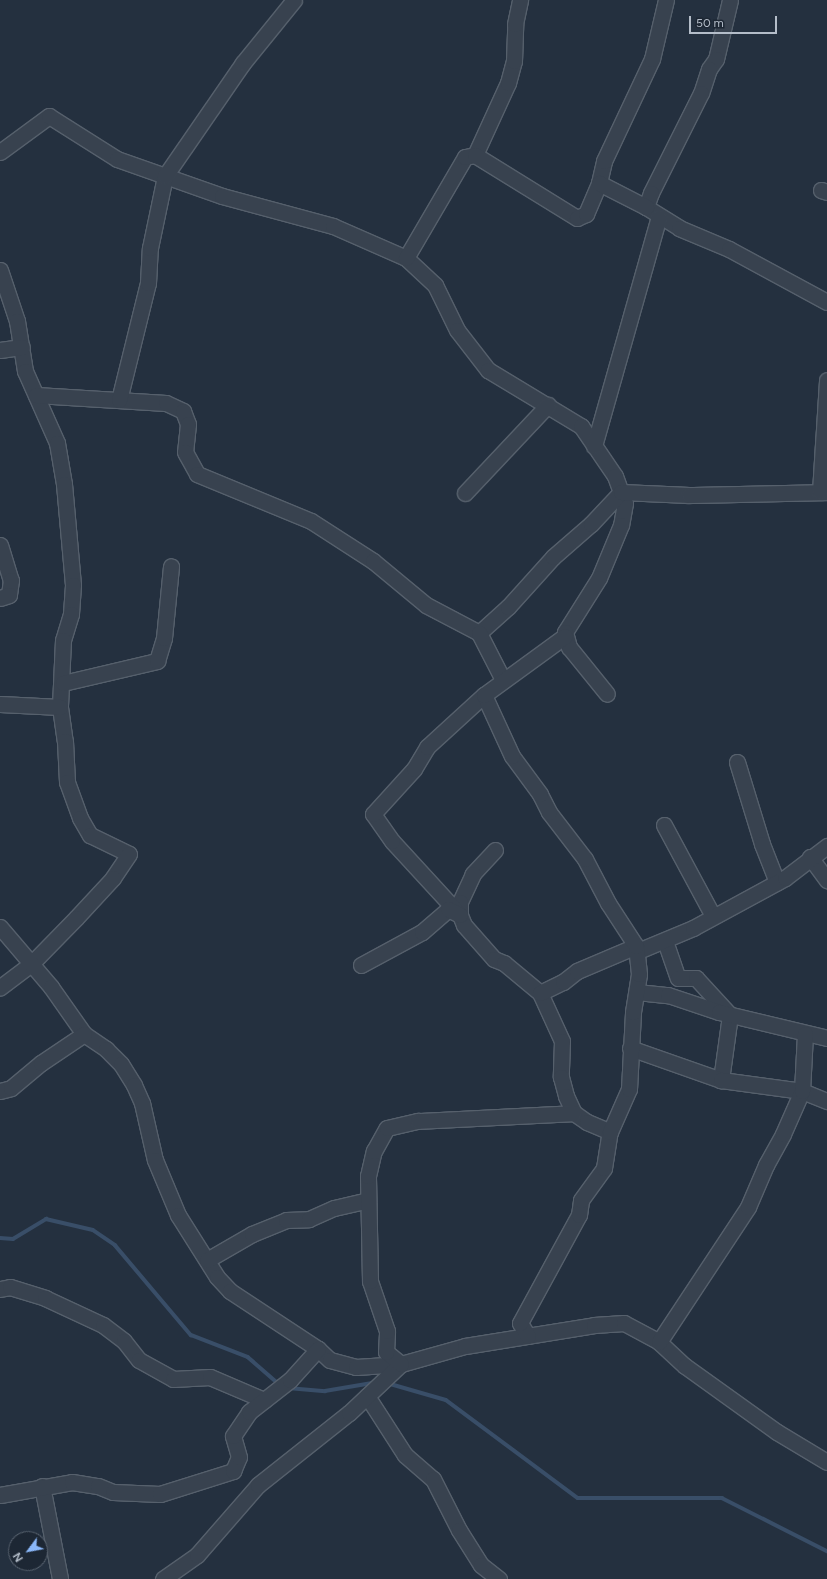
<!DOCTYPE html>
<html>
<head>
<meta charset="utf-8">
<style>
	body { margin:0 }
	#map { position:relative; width:827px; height:1579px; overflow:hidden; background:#24303f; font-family:Figtree,sans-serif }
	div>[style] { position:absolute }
	.stream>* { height:3.5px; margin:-1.75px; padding:0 1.75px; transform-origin:1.75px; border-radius:1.75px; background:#394e68 }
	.roads { filter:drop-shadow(1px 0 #56606c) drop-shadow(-1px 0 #56606c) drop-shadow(0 1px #56606c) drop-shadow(0 -1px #56606c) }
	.minor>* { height:15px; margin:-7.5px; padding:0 7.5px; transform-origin:7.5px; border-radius:7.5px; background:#38424f }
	span { translate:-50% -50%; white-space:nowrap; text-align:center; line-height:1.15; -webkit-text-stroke:3px #1d2734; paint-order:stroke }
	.north { position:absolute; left:8px; top:1531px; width:40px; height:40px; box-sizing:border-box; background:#1d2734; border:1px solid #596370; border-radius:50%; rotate:238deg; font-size:11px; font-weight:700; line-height:16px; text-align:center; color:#b4bdc9 }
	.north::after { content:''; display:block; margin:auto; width:14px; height:18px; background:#8ab7f9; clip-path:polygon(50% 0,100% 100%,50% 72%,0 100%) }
	.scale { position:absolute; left:689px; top:16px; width:88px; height:18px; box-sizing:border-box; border:2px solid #b4bdc9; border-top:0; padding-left:5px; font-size:12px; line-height:14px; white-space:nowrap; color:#b4bdc9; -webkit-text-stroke:3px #1d2734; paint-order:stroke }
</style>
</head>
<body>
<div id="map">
	<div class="stream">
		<div style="left:0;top:1238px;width:13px;rotate:4deg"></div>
		<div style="left:13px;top:1239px;width:39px;rotate:-31deg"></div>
		<div style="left:46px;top:1219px;width:48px;rotate:13.2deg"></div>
		<div style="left:93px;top:1230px;width:27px;rotate:34deg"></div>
		<div style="left:115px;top:1245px;width:118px;rotate:49.8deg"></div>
		<div style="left:191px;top:1335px;width:61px;rotate:21.1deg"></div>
		<div style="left:248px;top:1357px;width:41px;rotate:41.1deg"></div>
		<div style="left:387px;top:1383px;width:61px;rotate:16.1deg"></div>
		<div style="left:446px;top:1400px;width:164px;rotate:36.6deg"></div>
		<div style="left:578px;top:1498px;width:144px"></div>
		<div style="left:722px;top:1498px;width:118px;rotate:26.8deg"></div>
		<div style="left:288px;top:1388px;width:37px;rotate:5deg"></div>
		<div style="left:325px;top:1391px;width:49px;rotate:-9.5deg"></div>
	</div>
	<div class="roads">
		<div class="minor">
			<div style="left:730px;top:0;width:61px;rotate:103.3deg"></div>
			<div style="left:716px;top:59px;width:12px;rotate:125deg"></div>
			<div style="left:709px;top:69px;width:25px;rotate:108deg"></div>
			<div style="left:701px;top:93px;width:112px;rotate:116.6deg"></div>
			<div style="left:651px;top:193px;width:15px;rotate:110deg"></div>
			<div style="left:646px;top:207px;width:39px;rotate:32deg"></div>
			<div style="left:679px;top:228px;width:54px;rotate:22.8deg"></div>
			<div style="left:729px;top:249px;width:111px;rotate:28.4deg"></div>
			<div style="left:0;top:152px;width:61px;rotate:-36.3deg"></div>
			<div style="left:49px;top:116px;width:80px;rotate:32.3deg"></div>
			<div style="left:117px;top:159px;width:111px;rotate:19.4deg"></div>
			<div style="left:222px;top:196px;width:115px;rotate:15.1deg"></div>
			<div style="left:333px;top:226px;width:80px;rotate:23.7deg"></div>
			<div style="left:406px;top:258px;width:40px;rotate:43deg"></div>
			<div style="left:435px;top:285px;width:50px;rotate:63.9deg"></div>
			<div style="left:457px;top:330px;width:51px;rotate:52.2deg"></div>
			<div style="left:488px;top:370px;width:109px;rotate:31.1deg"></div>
			<div style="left:581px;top:426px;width:60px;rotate:55.8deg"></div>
			<div style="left:615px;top:476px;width:29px;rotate:70deg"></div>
			<div style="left:625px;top:503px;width:22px;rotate:100deg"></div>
			<div style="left:621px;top:525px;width:57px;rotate:112.5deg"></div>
			<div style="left:599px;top:578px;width:64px;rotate:122.2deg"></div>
			<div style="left:565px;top:632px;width:16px;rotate:75deg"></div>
			<div style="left:569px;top:647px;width:60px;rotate:51deg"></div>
			<div style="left:475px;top:155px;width:79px;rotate:-65.4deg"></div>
			<div style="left:508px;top:83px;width:23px;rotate:-75deg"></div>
			<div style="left:514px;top:61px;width:37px;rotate:-88deg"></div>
			<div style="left:515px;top:24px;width:25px;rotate:-78deg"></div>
			<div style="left:599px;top:183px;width:23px;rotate:-77deg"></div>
			<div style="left:604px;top:161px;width:113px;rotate:-64.8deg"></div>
			<div style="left:652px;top:59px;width:61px;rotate:-76.7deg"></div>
			<div style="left:821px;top:190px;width:6px;rotate:18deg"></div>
			<div style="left:406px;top:258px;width:117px;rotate:-59.7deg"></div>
			<div style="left:465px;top:157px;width:10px;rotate:-11deg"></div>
			<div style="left:475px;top:155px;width:120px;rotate:31.7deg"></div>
			<div style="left:577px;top:218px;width:10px;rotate:-24deg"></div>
			<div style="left:586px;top:214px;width:34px;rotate:-67deg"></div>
			<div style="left:599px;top:183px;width:53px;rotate:27.1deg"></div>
			<div style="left:0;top:270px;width:54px;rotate:71.6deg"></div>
			<div style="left:17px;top:321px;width:51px;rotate:80.9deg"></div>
			<div style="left:25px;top:371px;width:79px;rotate:66deg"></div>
			<div style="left:57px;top:443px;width:42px;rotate:80.3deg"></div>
			<div style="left:64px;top:484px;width:101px;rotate:84.9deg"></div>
			<div style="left:73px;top:585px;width:29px;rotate:94deg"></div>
			<div style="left:71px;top:614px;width:27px;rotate:107deg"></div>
			<div style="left:63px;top:640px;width:67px;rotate:92.6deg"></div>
			<div style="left:60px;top:707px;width:34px;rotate:82deg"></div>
			<div style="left:65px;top:741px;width:41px;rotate:87.2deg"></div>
			<div style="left:67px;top:782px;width:38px;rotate:70deg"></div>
			<div style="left:80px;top:818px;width:20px;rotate:60deg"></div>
			<div style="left:90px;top:835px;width:43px;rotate:26deg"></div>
			<div style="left:129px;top:854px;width:29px;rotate:124deg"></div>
			<div style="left:113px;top:878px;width:54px;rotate:132.8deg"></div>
			<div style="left:76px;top:918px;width:64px;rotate:134.4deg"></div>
			<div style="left:31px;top:964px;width:39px;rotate:143deg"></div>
			<div style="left:0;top:350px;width:22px;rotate:-8deg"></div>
			<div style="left:36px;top:395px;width:130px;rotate:3.5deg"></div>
			<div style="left:166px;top:403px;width:19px;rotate:25deg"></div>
			<div style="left:183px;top:411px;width:14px;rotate:69deg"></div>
			<div style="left:188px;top:424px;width:28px;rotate:96deg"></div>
			<div style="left:185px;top:452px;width:25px;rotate:61deg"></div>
			<div style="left:197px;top:474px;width:123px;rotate:22.4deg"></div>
			<div style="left:311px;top:521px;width:74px;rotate:32.8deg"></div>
			<div style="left:373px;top:561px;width:69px;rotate:39.7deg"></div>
			<div style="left:426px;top:605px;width:60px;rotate:27.8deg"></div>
			<div style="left:479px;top:633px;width:39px;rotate:-42deg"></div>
			<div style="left:508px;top:607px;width:67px;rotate:-48deg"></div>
			<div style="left:553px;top:557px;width:50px;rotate:-41deg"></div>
			<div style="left:591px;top:524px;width:44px;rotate:-46.8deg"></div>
			<div style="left:621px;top:492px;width:68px;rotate:2.5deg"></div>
			<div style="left:689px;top:495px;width:138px;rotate:-1.2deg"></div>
			<div style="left:119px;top:400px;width:121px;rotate:-76.1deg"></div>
			<div style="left:148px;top:283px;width:35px;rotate:-87deg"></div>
			<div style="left:150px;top:248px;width:74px;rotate:-78.2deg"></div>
			<div style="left:165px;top:176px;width:137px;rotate:-55.4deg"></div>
			<div style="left:243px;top:63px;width:81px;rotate:-51deg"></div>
			<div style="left:594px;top:446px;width:238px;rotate:-74.2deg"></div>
			<div style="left:820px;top:492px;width:112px;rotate:-86.4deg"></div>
			<div style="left:465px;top:493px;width:121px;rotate:-46.7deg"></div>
			<div style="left:0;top:545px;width:37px;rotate:73deg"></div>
			<div style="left:11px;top:580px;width:15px;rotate:98deg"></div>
			<div style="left:9px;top:595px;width:9px;rotate:162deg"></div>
			<div style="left:479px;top:633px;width:53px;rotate:62.9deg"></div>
			<div style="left:63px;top:683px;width:97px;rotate:-13.2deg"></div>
			<div style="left:157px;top:661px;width:24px;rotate:-73deg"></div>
			<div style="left:164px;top:638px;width:72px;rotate:-84.4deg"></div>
			<div style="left:0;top:704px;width:60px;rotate:2.9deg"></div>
			<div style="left:737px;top:762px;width:86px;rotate:73deg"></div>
			<div style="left:762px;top:844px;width:41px;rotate:68.5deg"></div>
			<div style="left:664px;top:825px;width:103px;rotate:61.7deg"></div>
			<div style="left:495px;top:850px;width:33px;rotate:133deg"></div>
			<div style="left:473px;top:874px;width:31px;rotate:115deg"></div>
			<div style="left:460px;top:902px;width:13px;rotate:90deg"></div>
			<div style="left:460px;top:915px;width:11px;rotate:68deg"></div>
			<div style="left:464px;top:925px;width:45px;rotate:48.6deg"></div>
			<div style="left:494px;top:959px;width:11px;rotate:22deg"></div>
			<div style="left:504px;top:963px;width:47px;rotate:39.8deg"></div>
			<div style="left:540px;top:993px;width:53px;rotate:65.4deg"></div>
			<div style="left:562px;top:1041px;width:36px;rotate:92deg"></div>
			<div style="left:561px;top:1077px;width:20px;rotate:75deg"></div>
			<div style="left:566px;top:1096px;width:19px;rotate:65deg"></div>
			<div style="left:574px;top:1113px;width:16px;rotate:35deg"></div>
			<div style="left:587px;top:1122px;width:25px;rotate:23deg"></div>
			<div style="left:810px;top:857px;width:29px;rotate:54deg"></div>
			<div style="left:460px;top:915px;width:100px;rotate:-132.6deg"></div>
			<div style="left:392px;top:841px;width:33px;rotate:-125deg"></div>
			<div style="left:373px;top:814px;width:61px;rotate:-47.7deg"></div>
			<div style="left:414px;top:769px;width:26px;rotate:-59deg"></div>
			<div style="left:427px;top:747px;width:77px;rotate:-42.4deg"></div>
			<div style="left:0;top:927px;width:79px;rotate:49.6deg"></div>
			<div style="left:51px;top:987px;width:57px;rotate:54.9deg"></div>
			<div style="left:84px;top:1034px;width:27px;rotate:34deg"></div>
			<div style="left:106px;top:1049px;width:21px;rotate:45deg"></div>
			<div style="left:121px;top:1064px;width:25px;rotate:58deg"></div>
			<div style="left:134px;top:1085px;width:20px;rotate:66deg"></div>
			<div style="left:142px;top:1103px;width:58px;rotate:77.2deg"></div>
			<div style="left:155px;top:1160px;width:60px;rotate:67.3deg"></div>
			<div style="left:178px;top:1215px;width:73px;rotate:57.8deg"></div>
			<div style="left:217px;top:1277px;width:19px;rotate:47deg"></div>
			<div style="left:230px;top:1291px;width:105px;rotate:33.4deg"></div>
			<div style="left:318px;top:1349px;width:16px;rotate:43deg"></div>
			<div style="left:330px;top:1360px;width:27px;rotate:15deg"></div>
			<div style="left:356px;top:1367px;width:45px;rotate:-3.8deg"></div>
			<div style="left:401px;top:1364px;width:66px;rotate:-15.7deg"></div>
			<div style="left:465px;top:1346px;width:131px;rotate:-9.2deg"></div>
			<div style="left:594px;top:1325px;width:30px;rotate:-4deg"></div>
			<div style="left:624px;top:1323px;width:40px;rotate:28deg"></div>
			<div style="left:659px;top:1342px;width:35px;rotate:43deg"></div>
			<div style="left:685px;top:1366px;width:113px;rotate:35.7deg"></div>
			<div style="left:777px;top:1432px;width:58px;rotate:31deg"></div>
			<div style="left:665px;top:941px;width:39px;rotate:71deg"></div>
			<div style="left:678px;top:978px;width:18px"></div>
			<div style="left:696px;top:978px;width:50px;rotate:47.4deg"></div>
			<div style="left:730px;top:1015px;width:66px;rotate:97.9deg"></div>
			<div style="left:638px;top:951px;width:60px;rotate:-22.7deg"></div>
			<div style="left:693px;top:928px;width:105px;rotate:-28.5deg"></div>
			<div style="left:785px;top:878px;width:53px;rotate:-37.3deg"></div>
			<div style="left:361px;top:965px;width:69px;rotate:-28.4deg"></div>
			<div style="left:422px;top:932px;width:35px;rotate:-41deg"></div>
			<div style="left:448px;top:909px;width:13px;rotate:27deg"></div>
			<div style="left:637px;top:992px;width:31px;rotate:6deg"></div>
			<div style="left:668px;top:995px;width:54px;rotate:18.4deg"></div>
			<div style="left:719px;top:1012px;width:111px;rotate:13.5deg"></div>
			<div style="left:540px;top:993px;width:25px;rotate:-26deg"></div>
			<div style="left:563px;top:982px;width:18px;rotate:-38deg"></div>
			<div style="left:577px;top:971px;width:64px;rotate:-23deg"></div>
			<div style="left:630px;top:1048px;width:96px;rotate:19.4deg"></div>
			<div style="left:721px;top:1080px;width:82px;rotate:7.7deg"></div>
			<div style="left:802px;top:1091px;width:27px;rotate:22deg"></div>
			<div style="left:0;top:1091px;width:11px;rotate:-15deg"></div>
			<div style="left:11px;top:1088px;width:39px;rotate:-40deg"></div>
			<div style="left:41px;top:1063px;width:52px;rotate:-34deg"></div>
			<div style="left:207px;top:1260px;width:52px;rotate:-30deg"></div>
			<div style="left:252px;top:1234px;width:37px;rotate:-22deg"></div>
			<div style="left:286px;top:1220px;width:23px;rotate:-2deg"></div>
			<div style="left:309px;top:1219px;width:27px;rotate:-24deg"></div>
			<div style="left:334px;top:1208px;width:35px;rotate:-13deg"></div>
			<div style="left:0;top:1289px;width:10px;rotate:-11deg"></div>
			<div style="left:10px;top:1287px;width:37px;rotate:17deg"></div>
			<div style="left:45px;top:1298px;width:64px;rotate:25deg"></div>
			<div style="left:103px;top:1325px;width:26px;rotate:37deg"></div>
			<div style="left:124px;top:1341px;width:24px;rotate:52deg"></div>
			<div style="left:139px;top:1360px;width:39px;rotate:29deg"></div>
			<div style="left:173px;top:1379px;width:37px;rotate:-3deg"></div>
			<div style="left:210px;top:1377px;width:59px;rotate:23.1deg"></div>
			<div style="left:528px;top:1336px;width:15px;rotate:-122deg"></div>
			<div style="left:520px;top:1323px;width:123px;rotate:-61.4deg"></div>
			<div style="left:579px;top:1215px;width:15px;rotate:-82deg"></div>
			<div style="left:581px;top:1200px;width:39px;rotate:-54deg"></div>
			<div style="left:604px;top:1168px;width:36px;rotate:-81deg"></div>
			<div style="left:610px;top:1132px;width:47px;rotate:-66.2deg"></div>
			<div style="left:629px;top:1089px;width:77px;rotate:-87deg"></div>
			<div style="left:633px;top:1012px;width:38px;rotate:-81deg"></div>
			<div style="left:639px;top:974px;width:28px;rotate:-96deg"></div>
			<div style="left:636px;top:946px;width:51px;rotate:-123.1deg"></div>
			<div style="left:608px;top:903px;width:50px;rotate:-117.6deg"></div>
			<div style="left:585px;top:859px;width:59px;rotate:-127.5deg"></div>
			<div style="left:549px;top:812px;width:20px;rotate:-117deg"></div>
			<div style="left:540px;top:794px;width:47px;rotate:-126.4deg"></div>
			<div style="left:512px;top:756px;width:67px;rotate:-114.7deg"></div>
			<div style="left:484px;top:695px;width:100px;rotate:-36.1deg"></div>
			<div style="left:659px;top:1342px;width:162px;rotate:-56.6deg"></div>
			<div style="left:748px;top:1207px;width:46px;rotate:-66.8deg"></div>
			<div style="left:766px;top:1165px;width:35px;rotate:-61deg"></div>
			<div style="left:783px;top:1134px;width:47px;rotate:-66.2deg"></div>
			<div style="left:802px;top:1091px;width:57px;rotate:-87deg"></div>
			<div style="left:367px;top:1396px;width:70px;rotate:57.2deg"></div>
			<div style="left:405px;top:1455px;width:37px;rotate:41deg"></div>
			<div style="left:433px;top:1479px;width:57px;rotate:63deg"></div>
			<div style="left:459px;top:1530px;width:41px;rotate:57.8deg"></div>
			<div style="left:481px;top:1565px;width:23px;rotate:38deg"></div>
			<div style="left:42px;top:1486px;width:95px;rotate:79deg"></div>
			<div style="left:0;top:1495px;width:73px;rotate:-10.2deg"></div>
			<div style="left:72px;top:1482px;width:26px;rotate:9deg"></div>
			<div style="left:98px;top:1486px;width:16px;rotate:22deg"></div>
			<div style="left:113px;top:1492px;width:47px;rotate:2.4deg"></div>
			<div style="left:160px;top:1494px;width:77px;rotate:-17.5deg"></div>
			<div style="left:233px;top:1471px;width:15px;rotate:-67deg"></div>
			<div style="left:239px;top:1457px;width:22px;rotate:-106deg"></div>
			<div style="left:233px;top:1436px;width:29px;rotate:-56deg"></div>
			<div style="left:249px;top:1412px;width:52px;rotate:-38deg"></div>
			<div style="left:290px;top:1380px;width:42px;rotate:-47.9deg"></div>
			<div style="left:163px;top:1579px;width:42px;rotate:-35.2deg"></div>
			<div style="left:197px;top:1555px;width:93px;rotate:-48.9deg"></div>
			<div style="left:258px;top:1485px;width:116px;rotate:-38.4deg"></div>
			<div style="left:349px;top:1413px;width:71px;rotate:-43.3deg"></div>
			<div style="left:401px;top:1364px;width:19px;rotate:-141deg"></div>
			<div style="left:386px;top:1352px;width:21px;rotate:-87deg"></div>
			<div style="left:387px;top:1331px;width:53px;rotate:-108.8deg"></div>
			<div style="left:370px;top:1281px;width:105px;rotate:-91.1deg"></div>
			<div style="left:368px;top:1176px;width:26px;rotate:-77deg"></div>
			<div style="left:374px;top:1151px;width:26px;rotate:-61deg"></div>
			<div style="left:387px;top:1128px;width:32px;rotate:-13deg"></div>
			<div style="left:418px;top:1121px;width:156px;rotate:-2.9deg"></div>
		</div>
	</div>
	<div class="north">N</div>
	<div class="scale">50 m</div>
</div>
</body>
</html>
